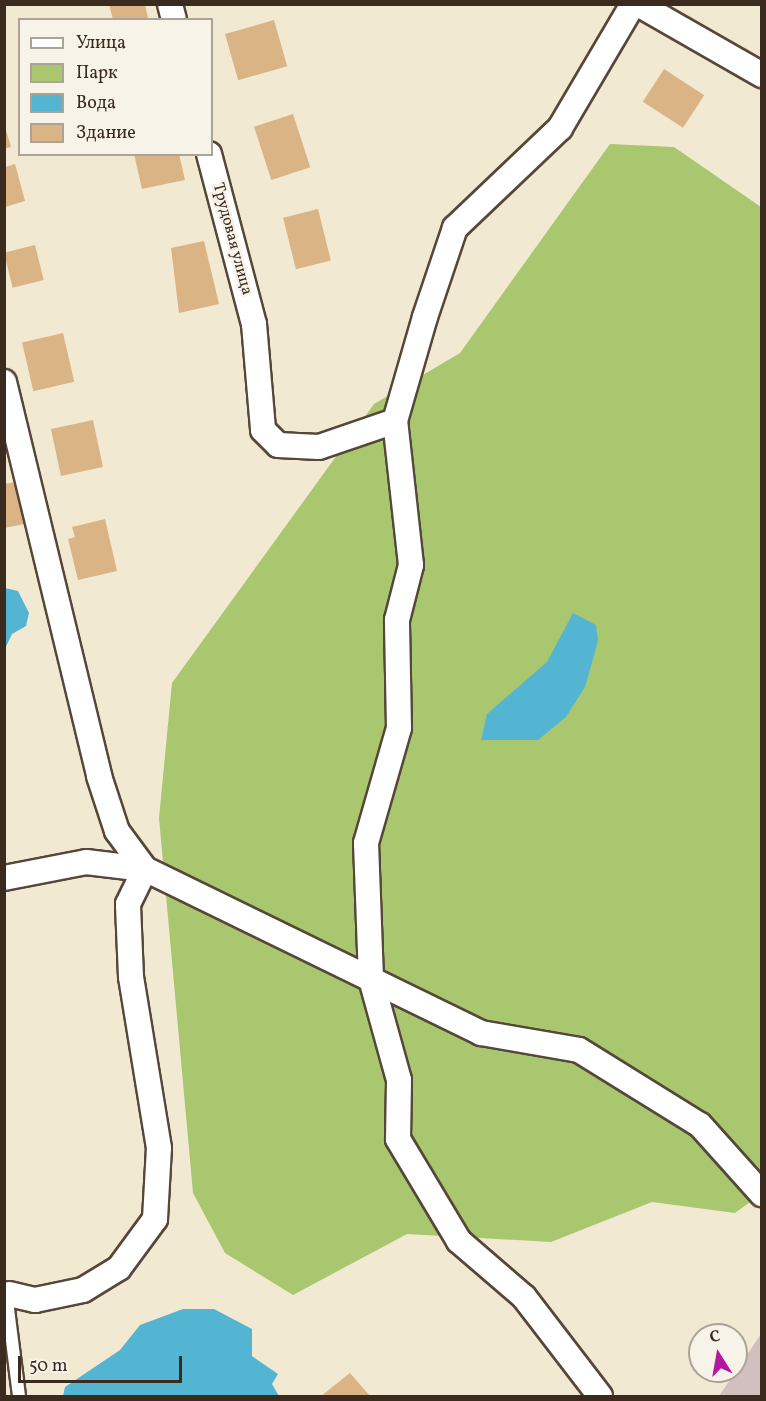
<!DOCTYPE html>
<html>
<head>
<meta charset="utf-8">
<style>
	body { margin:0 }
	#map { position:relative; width:766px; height:1401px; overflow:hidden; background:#f2e9d3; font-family:Vollkorn,serif }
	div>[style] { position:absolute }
	.industrial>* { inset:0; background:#d2bfc0 }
	.green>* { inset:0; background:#a9c76e }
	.water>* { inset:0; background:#54b5d3 }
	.building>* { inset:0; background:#dbb485; transform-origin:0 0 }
	.roads { filter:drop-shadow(2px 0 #564739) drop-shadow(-2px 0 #564739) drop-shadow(0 2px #564739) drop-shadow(0 -2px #564739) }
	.service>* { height:12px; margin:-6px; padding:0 6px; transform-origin:6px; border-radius:6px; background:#fff }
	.minor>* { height:24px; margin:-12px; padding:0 12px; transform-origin:12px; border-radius:12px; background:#fff }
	span { translate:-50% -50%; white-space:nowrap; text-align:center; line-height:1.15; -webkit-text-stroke:5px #f7f3e8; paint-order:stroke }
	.street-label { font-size:16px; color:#3b2a1e }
	.frame { position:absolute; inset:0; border:6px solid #3b2a1e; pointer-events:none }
	.legend { position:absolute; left:18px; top:18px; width:195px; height:138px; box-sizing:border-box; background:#f7f3e8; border:2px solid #aca397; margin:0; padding:8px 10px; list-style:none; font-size:18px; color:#3b2a1e }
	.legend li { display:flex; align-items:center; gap:12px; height:30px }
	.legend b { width:30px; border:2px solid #aca397 }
	.north { position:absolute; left:688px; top:1323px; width:60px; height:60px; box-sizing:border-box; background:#f7f3e8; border:2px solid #aca397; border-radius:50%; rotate:349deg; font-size:16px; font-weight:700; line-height:24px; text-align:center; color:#3b2a1e }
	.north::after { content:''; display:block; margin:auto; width:21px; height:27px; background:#b5179e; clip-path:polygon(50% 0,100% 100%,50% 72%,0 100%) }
	.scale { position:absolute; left:18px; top:1356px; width:164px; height:27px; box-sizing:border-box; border:3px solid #3b2a1e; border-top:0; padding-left:8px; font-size:18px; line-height:21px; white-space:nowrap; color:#3b2a1e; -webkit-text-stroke:4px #f7f3e8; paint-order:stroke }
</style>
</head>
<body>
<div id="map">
	<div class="industrial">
		<div style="clip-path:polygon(761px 1334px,761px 1396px,719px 1396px)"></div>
	</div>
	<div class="green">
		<div style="clip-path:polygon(610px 144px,674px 147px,761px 207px,761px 1194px,735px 1213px,652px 1202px,551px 1242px,407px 1234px,293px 1295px,225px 1253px,193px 1193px,159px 818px,172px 683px,374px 404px,460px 353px)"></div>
	</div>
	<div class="water">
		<div style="clip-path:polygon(5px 588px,18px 591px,29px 613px,26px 626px,12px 634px,5px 649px)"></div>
		<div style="clip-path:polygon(573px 613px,596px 625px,598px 641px,585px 687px,566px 717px,538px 740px,481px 740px,487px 714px,547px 662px)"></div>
		<div style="clip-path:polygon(183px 1309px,214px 1309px,252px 1329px,252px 1356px,278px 1374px,272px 1384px,279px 1396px,63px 1396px,65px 1387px,120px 1350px,140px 1325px)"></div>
	</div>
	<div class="building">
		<div style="clip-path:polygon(109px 4px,145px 4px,148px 18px,113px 20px)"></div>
		<div style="left:274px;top:20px;width:48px;height:51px;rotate:74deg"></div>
		<div style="left:664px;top:69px;width:48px;height:39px;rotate:33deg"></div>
		<div style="left:293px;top:114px;width:56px;height:41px;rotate:72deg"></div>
		<div style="clip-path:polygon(4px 123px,11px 147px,4px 149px)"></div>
		<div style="clip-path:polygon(134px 154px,179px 154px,185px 180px,142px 189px)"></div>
		<div style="clip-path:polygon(15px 164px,25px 201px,5px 207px,5px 167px)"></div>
		<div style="left:318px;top:209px;width:53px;height:36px;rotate:76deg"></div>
		<div style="clip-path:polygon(204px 241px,219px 304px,179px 313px,171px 248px)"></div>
		<div style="left:35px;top:245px;width:36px;height:32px;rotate:76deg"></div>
		<div style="left:63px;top:333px;width:50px;height:42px;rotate:77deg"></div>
		<div style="left:93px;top:420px;width:48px;height:43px;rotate:78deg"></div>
		<div style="clip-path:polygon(16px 482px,25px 524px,4px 528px,4px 484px)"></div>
		<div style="clip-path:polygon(105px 519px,117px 571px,78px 580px,68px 539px,75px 537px,72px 527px)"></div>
		<div style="clip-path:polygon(350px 1373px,370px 1396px,321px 1396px)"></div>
	</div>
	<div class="roads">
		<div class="service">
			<div style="left:6px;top:1293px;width:104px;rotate:82.8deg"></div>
		</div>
		<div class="minor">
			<div style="left:170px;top:4px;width:16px;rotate:76deg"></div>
			<div style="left:638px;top:4px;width:143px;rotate:29.8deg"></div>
			<div style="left:209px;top:154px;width:176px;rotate:75.2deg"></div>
			<div style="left:254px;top:324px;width:106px;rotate:85.1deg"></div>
			<div style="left:263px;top:430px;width:21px;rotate:45deg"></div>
			<div style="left:278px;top:445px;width:41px;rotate:2.8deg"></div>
			<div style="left:319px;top:447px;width:80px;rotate:-18.9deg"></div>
			<div style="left:4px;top:382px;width:405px;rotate:76.4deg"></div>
			<div style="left:99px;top:776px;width:58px;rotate:71.9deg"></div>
			<div style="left:117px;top:831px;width:47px;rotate:53.6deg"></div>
			<div style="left:4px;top:878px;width:84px;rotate:-11deg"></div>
			<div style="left:86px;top:862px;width:59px;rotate:6.8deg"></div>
			<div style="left:145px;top:869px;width:374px;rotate:26deg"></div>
			<div style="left:481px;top:1033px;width:99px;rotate:9.8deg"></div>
			<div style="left:579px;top:1050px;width:142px;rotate:31.8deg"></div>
			<div style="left:700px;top:1125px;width:93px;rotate:48.1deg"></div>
			<div style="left:9px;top:1294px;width:27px;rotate:13deg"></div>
			<div style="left:35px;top:1300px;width:49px;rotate:-11.8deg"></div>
			<div style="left:83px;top:1290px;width:42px;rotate:-31.4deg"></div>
			<div style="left:119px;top:1268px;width:61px;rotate:-53.7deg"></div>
			<div style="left:155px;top:1219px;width:71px;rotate:-86.8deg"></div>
			<div style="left:159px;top:1148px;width:173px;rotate:-99.3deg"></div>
			<div style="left:131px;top:977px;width:73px;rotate:-92.4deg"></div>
			<div style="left:128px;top:904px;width:39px;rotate:-64deg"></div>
			<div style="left:600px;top:1396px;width:125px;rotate:-127.5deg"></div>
			<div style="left:524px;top:1297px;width:86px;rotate:-139.3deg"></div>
			<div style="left:459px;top:1241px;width:119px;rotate:-120.9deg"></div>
			<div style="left:398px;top:1139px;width:59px;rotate:-89deg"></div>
			<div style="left:399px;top:1080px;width:105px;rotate:-105.5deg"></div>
			<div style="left:371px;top:979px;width:136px;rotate:-92.1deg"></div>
			<div style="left:366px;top:843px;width:120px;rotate:-74deg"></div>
			<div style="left:399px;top:728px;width:108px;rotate:-91.1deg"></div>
			<div style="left:397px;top:620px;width:57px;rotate:-75.7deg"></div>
			<div style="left:411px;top:565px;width:145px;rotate:-96.3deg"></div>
			<div style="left:395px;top:421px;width:108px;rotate:-73.9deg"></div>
			<div style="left:425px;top:317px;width:94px;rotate:-71.4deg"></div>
			<div style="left:455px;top:228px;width:145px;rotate:-43.6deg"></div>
			<div style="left:560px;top:128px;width:144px;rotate:-59.5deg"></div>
		</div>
	</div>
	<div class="street-label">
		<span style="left:232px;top:239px;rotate:75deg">Трудовая улица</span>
	</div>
	<div class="frame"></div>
	<ul class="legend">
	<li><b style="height:8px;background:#fff"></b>Улица</li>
	<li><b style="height:16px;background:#a9c76e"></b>Парк</li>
	<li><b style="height:16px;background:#54b5d3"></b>Вода</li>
	<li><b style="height:16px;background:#dbb485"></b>Здание</li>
	</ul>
	<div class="north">С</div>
	<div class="scale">50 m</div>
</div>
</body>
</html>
